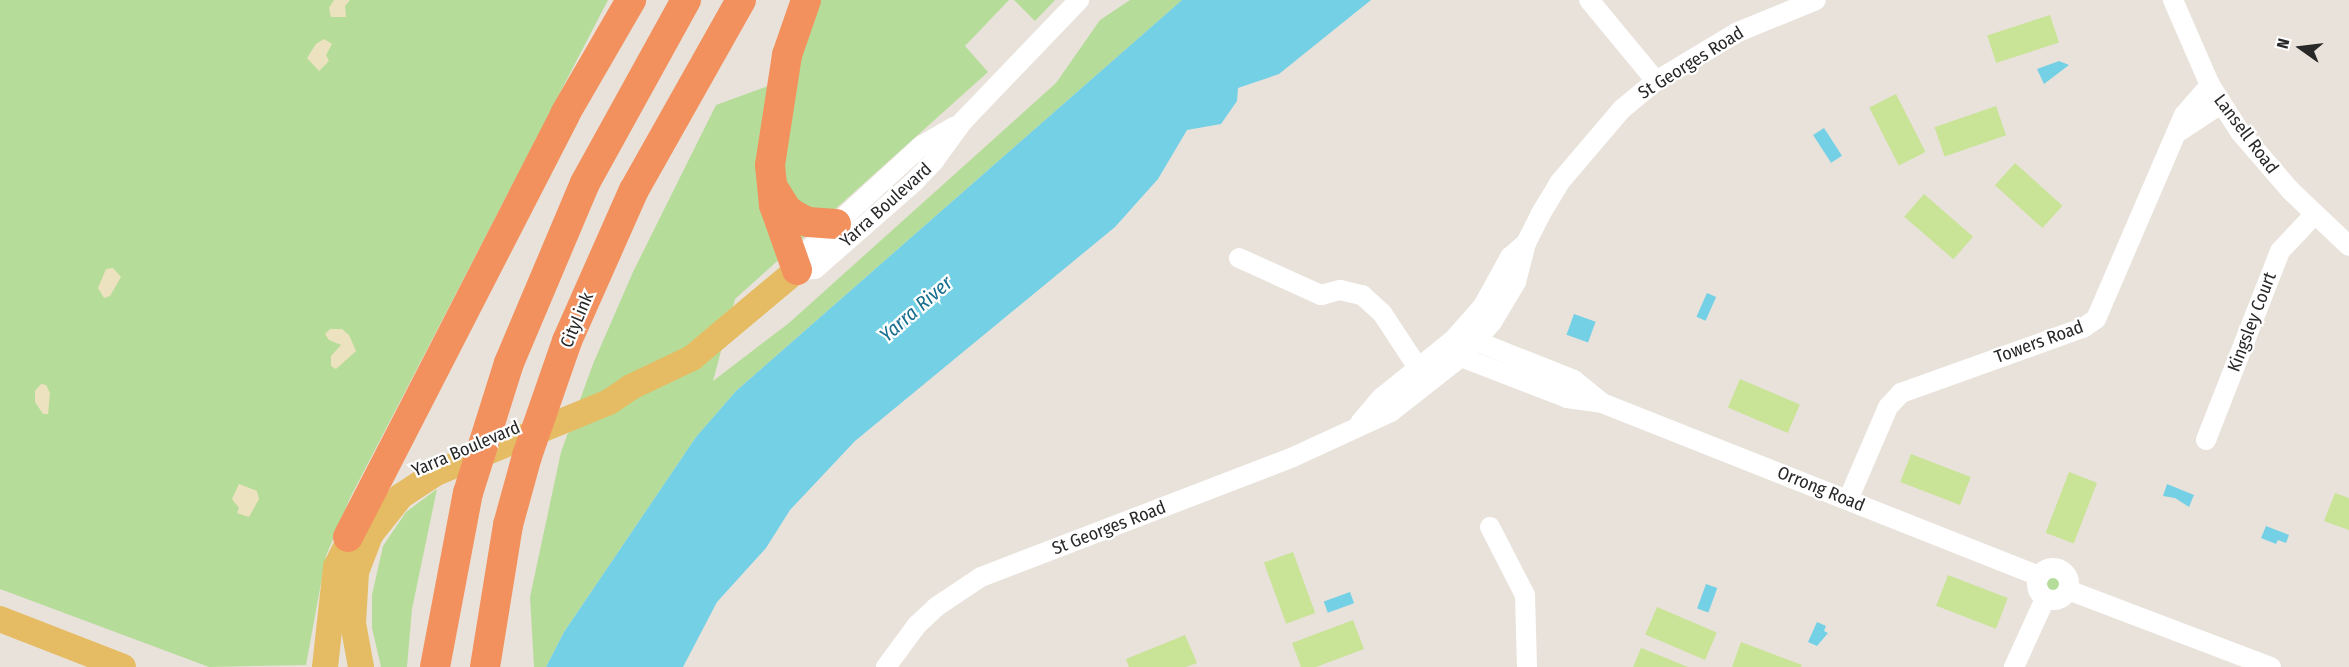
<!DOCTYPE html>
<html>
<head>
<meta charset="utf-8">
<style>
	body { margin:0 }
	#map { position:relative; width:2349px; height:667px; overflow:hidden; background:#e9e2da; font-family:"Fira Sans Condensed",sans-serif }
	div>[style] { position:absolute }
	.green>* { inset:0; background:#b6dc9a }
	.round { border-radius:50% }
	.sand>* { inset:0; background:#ede2bf }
	.pitch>* { inset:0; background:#c9e397; transform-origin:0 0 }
	.water>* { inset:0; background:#74d0e5; transform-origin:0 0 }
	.minor>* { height:20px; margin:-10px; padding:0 10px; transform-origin:10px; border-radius:10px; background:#fff }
	.minor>.ring { margin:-10px; padding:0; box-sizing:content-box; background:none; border:20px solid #fff; border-radius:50% }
	.major>* { height:26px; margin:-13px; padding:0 13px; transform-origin:13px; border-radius:13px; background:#e5bc63 }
	.highway>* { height:30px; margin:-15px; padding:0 15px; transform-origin:15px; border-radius:15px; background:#f2915d }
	span { translate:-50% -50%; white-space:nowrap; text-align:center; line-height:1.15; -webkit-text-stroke:4.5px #fff; paint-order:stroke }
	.street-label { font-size:18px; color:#282828 }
	.water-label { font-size:20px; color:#176e8d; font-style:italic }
	.north { position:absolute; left:2271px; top:18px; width:60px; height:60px; -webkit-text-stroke:4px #fff; paint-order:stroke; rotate:284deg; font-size:16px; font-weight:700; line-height:24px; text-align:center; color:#282828 }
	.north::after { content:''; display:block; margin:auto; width:21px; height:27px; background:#282828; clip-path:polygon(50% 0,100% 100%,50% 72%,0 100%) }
</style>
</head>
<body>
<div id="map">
	<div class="green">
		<div style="clip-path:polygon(0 0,608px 0,350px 498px,326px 556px,306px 665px,209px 667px,0 589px)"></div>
		<div style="clip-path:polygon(815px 0,1009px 0,965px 46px,988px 72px,735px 299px,713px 381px,789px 323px,1056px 83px,1100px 20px,1130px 0,1182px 0,736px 391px,696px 437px,564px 632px,546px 667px,534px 667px,530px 597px,561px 452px,593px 364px,633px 272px,716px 105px,768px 86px)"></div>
		<div style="clip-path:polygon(1014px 0,1055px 0,1035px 21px)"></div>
		<div style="clip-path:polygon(437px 489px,412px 609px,407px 667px,381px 667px,372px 628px,372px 595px,383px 546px,406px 512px)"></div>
		<div class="round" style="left:2044px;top:574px;width:18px;height:18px"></div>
	</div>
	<div class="sand">
		<div style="clip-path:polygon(334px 0,350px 0,345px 6px,346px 17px,331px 17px,329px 8px)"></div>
		<div style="clip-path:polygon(324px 39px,332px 44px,326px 55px,329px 61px,319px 71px,307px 58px,316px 44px)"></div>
		<div style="clip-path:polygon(113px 268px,121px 277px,110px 296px,104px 298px,98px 288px,106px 269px)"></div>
		<div style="clip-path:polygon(330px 329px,342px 329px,349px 335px,356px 351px,336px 369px,331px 366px,331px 356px,341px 345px,329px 340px,325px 334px)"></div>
		<div style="clip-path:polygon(41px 384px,46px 385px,50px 393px,48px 414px,43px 414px,35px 402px,35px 391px)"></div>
		<div style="clip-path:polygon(239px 484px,257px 491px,259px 499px,249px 517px,237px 513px,239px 508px,232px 499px)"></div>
	</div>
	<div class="pitch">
		<div style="left:2050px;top:15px;width:29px;height:66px;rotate:72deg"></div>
		<div style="left:1896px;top:94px;width:65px;height:30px;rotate:63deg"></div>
		<div style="left:1996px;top:106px;width:31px;height:65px;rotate:71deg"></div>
		<div style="left:2015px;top:163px;width:64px;height:30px;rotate:42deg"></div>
		<div style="left:1924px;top:194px;width:65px;height:30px;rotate:41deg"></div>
		<div style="left:1740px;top:379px;width:65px;height:31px;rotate:23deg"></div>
		<div style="left:1911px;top:454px;width:64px;height:30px;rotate:21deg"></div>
		<div style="left:2069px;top:472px;width:30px;height:65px;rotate:21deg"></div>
		<div style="clip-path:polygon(2335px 493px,2349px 498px,2349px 530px,2324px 521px)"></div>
		<div style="left:1293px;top:552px;width:65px;height:31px;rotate:70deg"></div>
		<div style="left:1948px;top:575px;width:64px;height:33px;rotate:21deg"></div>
		<div style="left:1657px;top:607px;width:65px;height:30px;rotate:23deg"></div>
		<div style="clip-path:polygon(1353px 620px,1364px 649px,1316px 667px,1301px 667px,1292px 643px)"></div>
		<div style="clip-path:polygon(1185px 635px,1197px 663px,1186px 667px,1129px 667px,1126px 659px)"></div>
		<div style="clip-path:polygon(1741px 642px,1802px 665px,1801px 667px,1732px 667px)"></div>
		<div style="clip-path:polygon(1641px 648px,1688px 667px,1633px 667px)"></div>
	</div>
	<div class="water">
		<div style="clip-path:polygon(1182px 0,1371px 0,1279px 74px,1238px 88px,1237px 101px,1221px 124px,1187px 130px,1158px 179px,1115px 227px,855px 441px,790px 510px,766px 548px,717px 602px,683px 667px,546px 667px,564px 632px,696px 437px,736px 391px)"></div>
		<div style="clip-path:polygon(2059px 61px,2069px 65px,2044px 84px,2037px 69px)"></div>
		<div style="left:1824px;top:128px;width:33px;height:13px;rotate:57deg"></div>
		<div style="left:1707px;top:293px;width:10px;height:26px;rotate:24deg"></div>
		<div style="left:1574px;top:314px;width:23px;height:22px;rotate:20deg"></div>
		<div style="clip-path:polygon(2167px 484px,2194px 495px,2189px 507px,2175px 498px,2163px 496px)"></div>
		<div style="clip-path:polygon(2266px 526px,2289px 535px,2286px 543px,2278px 540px,2276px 544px,2261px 538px)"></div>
		<div style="left:1706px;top:584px;width:12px;height:26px;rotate:20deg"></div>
		<div style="left:1350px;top:592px;width:12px;height:28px;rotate:70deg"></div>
		<div style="clip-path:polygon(1817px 622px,1826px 626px,1824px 631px,1828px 633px,1817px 646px,1808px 642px)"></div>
	</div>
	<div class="minor">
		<div style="left:1589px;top:0;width:105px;rotate:50.4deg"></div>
		<div style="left:2173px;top:0;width:93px;rotate:66.5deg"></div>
		<div style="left:2210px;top:85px;width:56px;rotate:57.4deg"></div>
		<div style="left:2240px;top:132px;width:77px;rotate:49.2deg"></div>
		<div style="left:2290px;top:190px;width:81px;rotate:43.5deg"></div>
		<div style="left:2180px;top:131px;width:49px;rotate:-33.4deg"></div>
		<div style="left:1239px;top:258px;width:90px;rotate:24.3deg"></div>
		<div style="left:1321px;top:295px;width:20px;rotate:-15deg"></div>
		<div style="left:1340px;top:290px;width:23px;rotate:13deg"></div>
		<div style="left:1362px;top:295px;width:27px;rotate:42deg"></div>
		<div style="left:1382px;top:313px;width:77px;rotate:56.7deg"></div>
		<div style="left:797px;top:270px;width:18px;rotate:-3deg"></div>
		<div style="left:815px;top:269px;width:132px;rotate:-41.3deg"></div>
		<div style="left:914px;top:182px;width:29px;rotate:-46deg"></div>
		<div style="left:934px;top:161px;width:49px;rotate:-54.1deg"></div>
		<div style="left:963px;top:121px;width:168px;rotate:-46.2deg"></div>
		<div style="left:797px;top:270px;width:20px;rotate:-63deg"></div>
		<div style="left:806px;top:252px;width:41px;rotate:-43deg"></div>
		<div style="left:836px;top:224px;width:115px;rotate:-42.5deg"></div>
		<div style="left:921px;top:146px;width:39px;rotate:-30deg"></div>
		<div style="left:1464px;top:340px;width:12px;rotate:5deg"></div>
		<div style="left:1476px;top:341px;width:105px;rotate:21.7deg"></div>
		<div style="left:1574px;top:380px;width:36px;rotate:39deg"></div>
		<div style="left:1461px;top:357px;width:114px;rotate:21.1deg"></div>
		<div style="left:1567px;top:398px;width:35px;rotate:8deg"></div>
		<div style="left:1602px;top:403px;width:470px;rotate:21.6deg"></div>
		<div style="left:1360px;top:423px;width:33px;rotate:-50deg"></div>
		<div style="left:1381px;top:398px;width:92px;rotate:-38.9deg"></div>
		<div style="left:1453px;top:340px;width:45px;rotate:-48.6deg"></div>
		<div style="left:1483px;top:306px;width:56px;rotate:-61.1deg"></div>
		<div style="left:1510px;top:257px;width:21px;rotate:-41deg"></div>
		<div style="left:2206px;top:440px;width:203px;rotate:-68.6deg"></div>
		<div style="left:2280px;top:251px;width:50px;rotate:-46.6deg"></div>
		<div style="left:1848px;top:500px;width:101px;rotate:-66.7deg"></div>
		<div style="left:1888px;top:407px;width:19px;rotate:-47deg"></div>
		<div style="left:1901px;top:393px;width:193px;rotate:-19.7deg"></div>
		<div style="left:2083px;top:328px;width:16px;rotate:-35deg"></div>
		<div style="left:2096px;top:319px;width:222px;rotate:-66.7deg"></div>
		<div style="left:2184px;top:115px;width:40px;rotate:-49deg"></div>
		<div style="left:1490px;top:527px;width:76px;rotate:62.8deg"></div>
		<div style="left:1525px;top:595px;width:72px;rotate:88.4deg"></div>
		<div class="ring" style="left:2037px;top:568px;width:12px;height:12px"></div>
		<div style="left:2068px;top:590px;width:217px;rotate:20.8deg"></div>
		<div style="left:886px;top:667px;width:52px;rotate:-53.6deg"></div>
		<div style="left:917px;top:625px;width:26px;rotate:-43deg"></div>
		<div style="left:936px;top:607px;width:54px;rotate:-33.7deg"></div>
		<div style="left:981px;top:577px;width:332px;rotate:-21deg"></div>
		<div style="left:1291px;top:458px;width:110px;rotate:-24.7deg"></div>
		<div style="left:1391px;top:412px;width:89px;rotate:-38.2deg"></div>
		<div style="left:1461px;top:357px;width:47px;rotate:-48.5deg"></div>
		<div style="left:1492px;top:322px;width:47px;rotate:-59deg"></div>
		<div style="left:1516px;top:282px;width:40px;rotate:-75.6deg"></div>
		<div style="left:1526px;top:243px;width:31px;rotate:-63deg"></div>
		<div style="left:1540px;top:215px;width:37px;rotate:-59deg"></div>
		<div style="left:1559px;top:183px;width:97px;rotate:-49.6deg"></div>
		<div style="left:1622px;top:109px;width:44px;rotate:-39.5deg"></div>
		<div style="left:1656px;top:81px;width:96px;rotate:-30.9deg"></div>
		<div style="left:1738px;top:32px;width:84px;rotate:-22.3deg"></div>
		<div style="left:2014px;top:667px;width:75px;rotate:-65.5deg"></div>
	</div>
	<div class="major">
		<div style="left:0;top:619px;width:132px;rotate:21.3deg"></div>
		<div style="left:325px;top:667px;width:101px;rotate:-83.7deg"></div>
		<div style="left:336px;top:567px;width:51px;rotate:-63.4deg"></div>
		<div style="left:361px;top:667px;width:45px;rotate:-100.3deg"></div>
		<div style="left:353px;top:623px;width:51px;rotate:-86.6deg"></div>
		<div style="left:356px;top:572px;width:40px;rotate:-69deg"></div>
		<div style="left:370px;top:535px;width:50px;rotate:-51.5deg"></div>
		<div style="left:401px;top:496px;width:42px;rotate:-33.3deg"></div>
		<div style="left:436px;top:473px;width:187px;rotate:-22.3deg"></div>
		<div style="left:609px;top:402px;width:27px;rotate:-34deg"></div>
		<div style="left:631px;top:387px;width:68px;rotate:-25.4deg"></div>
		<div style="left:692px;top:358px;width:137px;rotate:-40deg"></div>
	</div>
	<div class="highway">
		<div style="left:774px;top:189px;width:25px;rotate:58deg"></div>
		<div style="left:787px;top:210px;width:11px;rotate:34deg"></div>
		<div style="left:796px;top:216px;width:13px;rotate:27deg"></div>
		<div style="left:808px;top:222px;width:28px;rotate:4deg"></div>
		<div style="left:797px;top:270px;width:69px;rotate:-109.5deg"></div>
		<div style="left:774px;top:205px;width:40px;rotate:-95.7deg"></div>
		<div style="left:770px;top:165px;width:111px;rotate:-81.2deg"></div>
		<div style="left:787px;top:55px;width:58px;rotate:-70.9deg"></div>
		<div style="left:348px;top:537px;width:475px;rotate:-62.8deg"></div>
		<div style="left:565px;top:114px;width:132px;rotate:-59.9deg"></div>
		<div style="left:435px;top:667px;width:177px;rotate:-79.3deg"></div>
		<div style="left:468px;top:493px;width:136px;rotate:-72.5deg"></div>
		<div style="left:509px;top:363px;width:195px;rotate:-67.1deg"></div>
		<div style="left:585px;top:183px;width:209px;rotate:-61.1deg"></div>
		<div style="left:485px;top:667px;width:144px;rotate:-80.8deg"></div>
		<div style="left:508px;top:525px;width:72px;rotate:-74.6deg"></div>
		<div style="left:527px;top:456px;width:122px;rotate:-70.8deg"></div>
		<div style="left:567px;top:341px;width:165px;rotate:-66.1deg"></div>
		<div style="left:634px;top:190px;width:218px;rotate:-60.6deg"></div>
	</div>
	<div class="street-label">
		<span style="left:1691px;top:63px;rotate:-32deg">St Georges Road</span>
		<span style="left:2246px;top:134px;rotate:53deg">Lansell Road</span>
		<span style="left:886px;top:205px;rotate:-42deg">Yarra Boulevard</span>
		<span style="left:577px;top:320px;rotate:-67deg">CityLink</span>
		<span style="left:2252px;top:322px;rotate:-69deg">Kingsley Court</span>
		<span style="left:2039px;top:342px;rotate:-20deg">Towers Road</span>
		<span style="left:466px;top:449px;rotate:-23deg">Yarra Boulevard</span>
		<span style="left:1821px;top:489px;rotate:22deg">Orrong Road</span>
		<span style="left:1109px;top:528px;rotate:-21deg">St Georges Road</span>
	</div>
	<div class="water-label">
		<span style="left:916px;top:309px;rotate:-41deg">Yarra River</span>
	</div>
	<div class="north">N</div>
</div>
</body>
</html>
